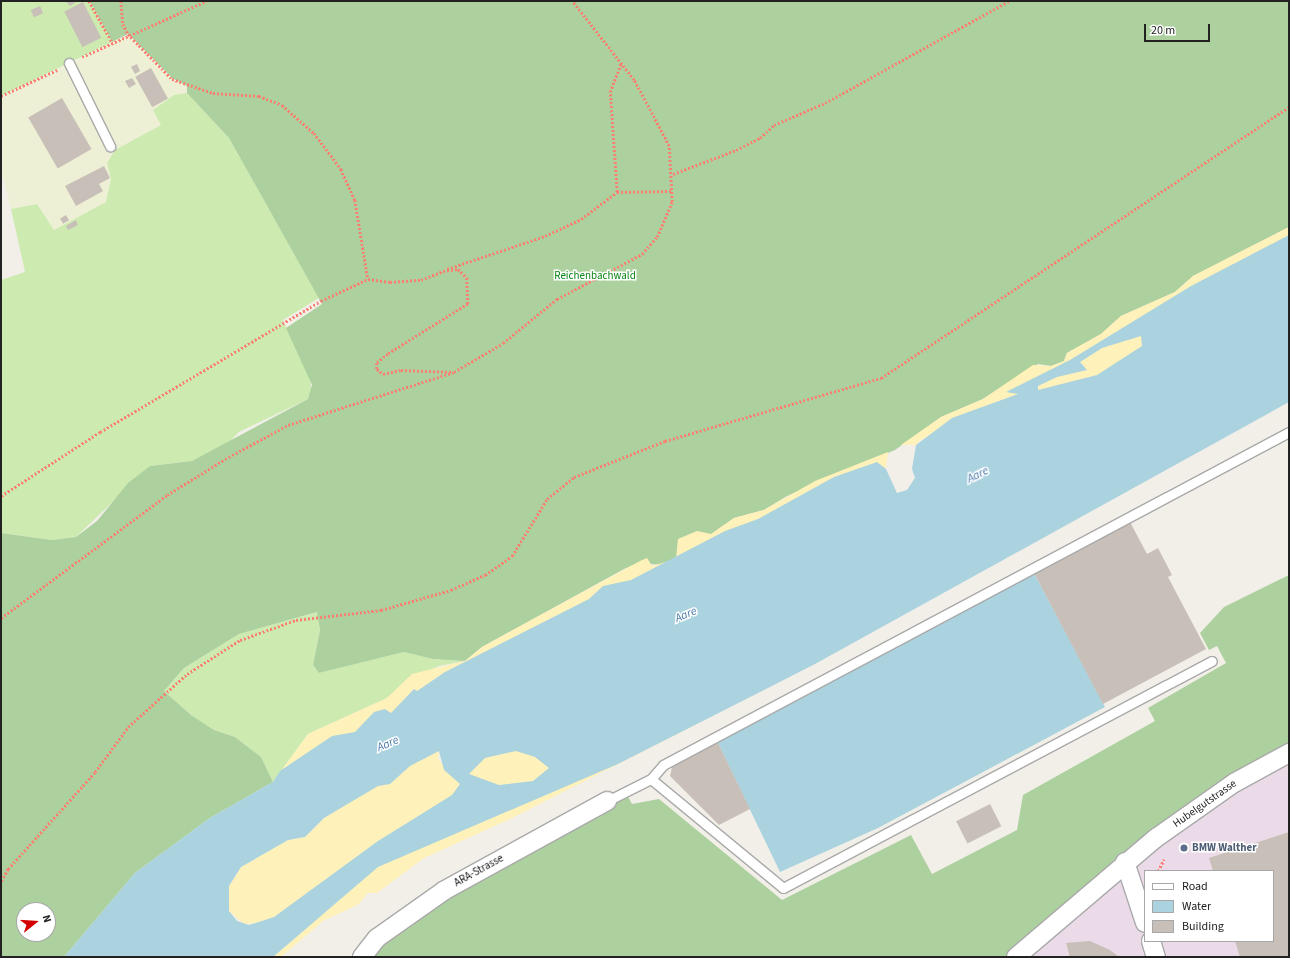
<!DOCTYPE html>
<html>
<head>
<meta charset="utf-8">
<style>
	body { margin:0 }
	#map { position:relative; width:1290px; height:958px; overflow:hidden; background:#f2efe9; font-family:"Source Sans 3",sans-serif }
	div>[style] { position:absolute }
	.industrial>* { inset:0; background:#ebdbe8 }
	.farmland>* { inset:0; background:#eef0d5 }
	.grass>* { inset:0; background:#cdebb0 }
	.forest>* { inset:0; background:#add19e }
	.sand>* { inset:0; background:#fff1ba }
	.water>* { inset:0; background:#aad3df }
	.building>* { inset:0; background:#c7bfb8; transform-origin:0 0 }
	.path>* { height:2.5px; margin-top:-1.25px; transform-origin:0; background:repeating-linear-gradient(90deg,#fa8072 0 2px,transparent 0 4px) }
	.roads { filter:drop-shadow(1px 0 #a9a9a9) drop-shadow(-1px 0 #a9a9a9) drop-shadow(0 1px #a9a9a9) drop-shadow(0 -1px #a9a9a9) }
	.service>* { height:9px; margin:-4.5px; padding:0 4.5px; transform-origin:4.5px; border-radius:4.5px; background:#fff }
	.minor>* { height:18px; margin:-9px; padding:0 9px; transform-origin:9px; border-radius:9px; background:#fff }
	.dots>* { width:11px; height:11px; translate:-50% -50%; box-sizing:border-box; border:2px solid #fff; border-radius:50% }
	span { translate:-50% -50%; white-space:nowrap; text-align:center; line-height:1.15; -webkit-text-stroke:3px #fff; paint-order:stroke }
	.park-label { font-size:11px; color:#0c8416 }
	.street-label { font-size:11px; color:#222 }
	.service-label { font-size:11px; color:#4e5e75; font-weight:700 }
	.left { translate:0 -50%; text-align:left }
	.water-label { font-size:12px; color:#4a7aab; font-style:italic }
	.frame { position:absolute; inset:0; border:2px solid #222; pointer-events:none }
	.legend { position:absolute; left:1144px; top:870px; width:130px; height:72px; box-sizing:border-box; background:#fff; border:1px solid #a7a7a7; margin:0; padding:5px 7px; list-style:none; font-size:12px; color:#222 }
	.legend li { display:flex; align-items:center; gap:8px; height:20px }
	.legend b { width:20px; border:1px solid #a7a7a7 }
	.north { position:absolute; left:16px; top:902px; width:40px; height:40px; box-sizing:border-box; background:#fff; border:1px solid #a7a7a7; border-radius:50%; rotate:73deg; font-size:11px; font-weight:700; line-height:16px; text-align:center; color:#222 }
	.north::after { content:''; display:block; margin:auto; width:14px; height:18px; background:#d40000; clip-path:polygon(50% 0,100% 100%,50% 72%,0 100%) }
	.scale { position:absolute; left:1144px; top:24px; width:66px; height:18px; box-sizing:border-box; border:2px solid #222; border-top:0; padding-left:5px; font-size:12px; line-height:14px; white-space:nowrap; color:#222; -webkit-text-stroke:3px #fff; paint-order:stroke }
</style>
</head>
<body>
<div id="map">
	<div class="industrial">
		<div style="clip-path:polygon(evenodd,1289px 753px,1289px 957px,1016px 957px,1125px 862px,1289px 753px,1145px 871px,1273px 871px,1273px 941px,1145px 941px,1145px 871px)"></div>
	</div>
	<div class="farmland">
		<div style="clip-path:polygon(128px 35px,172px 79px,187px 87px,187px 93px,174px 95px,161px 125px,115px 150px,107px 163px,111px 179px,106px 202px,54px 230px,37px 204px,11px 209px,1px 170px,1px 97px)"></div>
	</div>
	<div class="grass">
		<div style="clip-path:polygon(1px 1px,90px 1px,112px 42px,1px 96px)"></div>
		<div style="clip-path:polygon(187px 93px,229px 138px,319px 298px,283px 320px,309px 375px,312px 392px,308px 399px,239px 432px,226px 445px,192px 461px,150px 466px,76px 537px,52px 540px,1px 533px,1px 280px,25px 272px,11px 209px,37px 204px,54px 230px,106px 202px,111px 179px,107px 163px,115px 150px,161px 125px,153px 110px,174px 95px)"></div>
		<div style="clip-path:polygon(318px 612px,320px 630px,313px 665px,319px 673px,404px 652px,433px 659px,465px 661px,439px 666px,409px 679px,387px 698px,308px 734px,273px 782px,261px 757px,235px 737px,214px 730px,191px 715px,164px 691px,184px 668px,239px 634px)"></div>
	</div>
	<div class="forest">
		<div style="clip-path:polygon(evenodd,90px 1px,1289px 1px,1289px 227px,1193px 276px,1175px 292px,1121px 316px,1101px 334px,1067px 353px,1064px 361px,1051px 366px,1038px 364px,983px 399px,941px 417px,895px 450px,787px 496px,764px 510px,734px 518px,676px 559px,663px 565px,638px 563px,624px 569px,482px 647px,465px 661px,433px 659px,404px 652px,319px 673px,313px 665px,320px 630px,317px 612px,239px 634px,184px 668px,164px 691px,191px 715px,214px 730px,235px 737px,261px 757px,273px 782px,210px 818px,135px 873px,64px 957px,1px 957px,1px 533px,52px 540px,76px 537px,97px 521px,128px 483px,150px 466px,192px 461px,308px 399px,312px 385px,286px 328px,322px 304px,229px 138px,187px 93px,187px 86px,172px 78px,128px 34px,112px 42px,90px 1px,24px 910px,48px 910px,48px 934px,24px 934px,24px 910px)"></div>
		<div style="clip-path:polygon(1289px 575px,1289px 753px,1257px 769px,1016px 957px,362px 957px,377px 938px,625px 791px,632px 804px,659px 799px,782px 900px,911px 835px,932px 874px,1017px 830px,1023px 795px,1155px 721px,1148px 708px,1226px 663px,1217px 646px,1209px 650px,1200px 633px,1224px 607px)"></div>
	</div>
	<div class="sand">
		<div style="clip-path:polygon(1289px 227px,1289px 239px,1164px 328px,1116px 370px,920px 440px,916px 445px,901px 445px,941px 417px,983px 399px,1033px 365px,1051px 366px,1064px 361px,1067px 353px,1101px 334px,1121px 316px,1175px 292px,1193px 276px)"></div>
		<div style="clip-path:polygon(888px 452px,886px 469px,883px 466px,273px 782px,308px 734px,387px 698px,412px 674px,465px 661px,482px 647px,640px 561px,647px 558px,652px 566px,676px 559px,678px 539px,697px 531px,711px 534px,734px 518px,764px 510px,815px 481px)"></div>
		<div style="clip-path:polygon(701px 722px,512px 818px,424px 858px,377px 893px,368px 893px,359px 904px,323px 921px,281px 957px,273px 957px,262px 923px,244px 924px,229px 911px,229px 886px,241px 867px,288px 840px,305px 837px,324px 818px,424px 757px,439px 751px,438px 759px,452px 775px,469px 770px,485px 758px,526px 741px)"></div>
	</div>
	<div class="water">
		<div style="clip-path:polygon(evenodd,1289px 235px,1289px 402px,815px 664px,618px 764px,378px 867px,273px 957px,64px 957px,135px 873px,210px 818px,273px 782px,280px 771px,332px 736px,355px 732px,374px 712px,385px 709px,391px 713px,414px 689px,417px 691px,445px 672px,589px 599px,603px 586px,631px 580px,725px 531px,758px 519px,834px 477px,877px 462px,886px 469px,897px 493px,907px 490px,915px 478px,912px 469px,916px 445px,952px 418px,1018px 394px,1006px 392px,1070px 360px,1191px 286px,1289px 235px,1141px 336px,1142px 346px,1097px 375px,1038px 390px,1038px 386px,1057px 377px,1087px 370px,1080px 362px,1102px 348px,1141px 336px,1289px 235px,439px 751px,444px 770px,460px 784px,452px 795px,378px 841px,274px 917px,249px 925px,237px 921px,229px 911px,229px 886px,241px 867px,288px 840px,305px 837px,324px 818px,378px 786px,390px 784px,410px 766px,439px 751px,1289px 235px,516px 751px,535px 757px,549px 768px,533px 781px,499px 785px,469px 774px,485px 758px,516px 751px)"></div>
		<div style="clip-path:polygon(1034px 573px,1105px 707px,878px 828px,780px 872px,717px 741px)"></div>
	</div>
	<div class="building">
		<div style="clip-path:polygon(66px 1px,77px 1px,70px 6px)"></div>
		<div style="left:83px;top:2px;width:40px;height:21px;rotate:63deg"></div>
		<div style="left:40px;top:6px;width:8px;height:10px;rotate:67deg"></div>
		<div style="clip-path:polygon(137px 64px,140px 71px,135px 74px,131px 67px)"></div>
		<div style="left:151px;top:68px;width:35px;height:18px;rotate:61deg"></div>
		<div style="clip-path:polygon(132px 78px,136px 84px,129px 88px,125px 81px)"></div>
		<div style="left:62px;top:98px;width:59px;height:39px;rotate:60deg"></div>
		<div style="clip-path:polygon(104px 166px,110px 178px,99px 184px,103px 191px,76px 206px,65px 186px)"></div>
		<div style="left:66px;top:215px;width:6px;height:7px;rotate:59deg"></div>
		<div style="clip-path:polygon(76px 220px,78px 225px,68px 230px,66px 226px)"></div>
		<div style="clip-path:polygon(1130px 522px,1147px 554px,1158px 548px,1172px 575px,1168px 577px,1206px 649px,1103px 704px,1034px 573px)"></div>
		<div style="clip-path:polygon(717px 741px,750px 809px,719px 825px,670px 776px,673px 763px)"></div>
		<div style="left:990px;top:804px;width:25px;height:38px;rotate:63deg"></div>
		<div style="clip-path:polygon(1289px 832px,1289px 957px,1240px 957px,1235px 941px,1273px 941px,1273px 871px,1213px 871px,1209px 858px)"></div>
		<div style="clip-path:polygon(1090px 941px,1110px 950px,1119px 957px,1070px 957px,1066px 943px)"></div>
	</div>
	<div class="path">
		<div style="left:89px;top:1px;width:47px;rotate:60.7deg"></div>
		<div style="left:121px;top:1px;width:23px;rotate:85deg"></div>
		<div style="left:123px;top:24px;width:11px;rotate:63deg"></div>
		<div style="left:128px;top:34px;width:63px;rotate:45.6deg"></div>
		<div style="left:172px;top:79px;width:43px;rotate:18.9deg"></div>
		<div style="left:213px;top:93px;width:46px;rotate:3.7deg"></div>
		<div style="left:259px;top:96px;width:25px;rotate:21deg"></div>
		<div style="left:282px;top:105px;width:43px;rotate:41.2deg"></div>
		<div style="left:314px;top:133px;width:45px;rotate:53.1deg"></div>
		<div style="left:341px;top:169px;width:34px;rotate:66deg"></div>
		<div style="left:355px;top:200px;width:80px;rotate:80.7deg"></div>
		<div style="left:82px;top:57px;width:136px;rotate:-24.3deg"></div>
		<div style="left:1px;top:96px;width:62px;rotate:-24.9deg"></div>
		<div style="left:673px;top:174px;width:67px;rotate:-20.9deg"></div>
		<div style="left:736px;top:150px;width:27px;rotate:-27deg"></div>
		<div style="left:760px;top:138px;width:19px;rotate:-43deg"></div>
		<div style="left:774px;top:125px;width:56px;rotate:-23.3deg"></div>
		<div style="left:825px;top:103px;width:210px;rotate:-29deg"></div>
		<div style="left:617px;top:192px;width:55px;rotate:-1deg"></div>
		<div style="left:447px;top:269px;width:103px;rotate:-18.6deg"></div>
		<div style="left:545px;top:236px;width:40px;rotate:-25deg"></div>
		<div style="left:581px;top:219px;width:45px;rotate:-36.9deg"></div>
		<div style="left:617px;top:192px;width:100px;rotate:-94deg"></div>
		<div style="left:610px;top:92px;width:31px;rotate:-69deg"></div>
		<div style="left:1px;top:496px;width:118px;rotate:-32.9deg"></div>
		<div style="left:100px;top:432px;width:257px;rotate:-30.7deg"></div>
		<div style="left:321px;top:301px;width:52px;rotate:-25.1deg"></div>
		<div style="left:368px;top:279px;width:22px;rotate:8deg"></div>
		<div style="left:390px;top:282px;width:31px;rotate:-4deg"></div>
		<div style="left:421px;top:280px;width:24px;rotate:-22deg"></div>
		<div style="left:443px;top:271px;width:15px;rotate:-8deg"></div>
		<div style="left:458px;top:269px;width:13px;rotate:45deg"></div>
		<div style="left:467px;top:278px;width:26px;rotate:88deg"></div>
		<div style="left:468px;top:304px;width:94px;rotate:148deg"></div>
		<div style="left:388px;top:354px;width:14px;rotate:141deg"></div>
		<div style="left:377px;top:363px;width:6px;rotate:90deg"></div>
		<div style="left:377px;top:369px;width:8px;rotate:40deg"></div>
		<div style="left:383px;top:374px;width:18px;rotate:-13deg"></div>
		<div style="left:401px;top:370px;width:51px;rotate:2.2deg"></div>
		<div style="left:1px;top:618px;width:207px;rotate:-36.5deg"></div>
		<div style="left:167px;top:495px;width:68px;rotate:-31.8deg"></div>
		<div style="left:225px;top:459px;width:72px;rotate:-28.4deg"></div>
		<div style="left:288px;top:425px;width:174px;rotate:-17.7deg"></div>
		<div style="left:454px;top:372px;width:57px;rotate:-30.6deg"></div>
		<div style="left:503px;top:343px;width:70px;rotate:-39.2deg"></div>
		<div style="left:557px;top:299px;width:96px;rotate:-27.9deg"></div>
		<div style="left:642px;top:254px;width:23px;rotate:-49deg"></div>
		<div style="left:657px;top:237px;width:38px;rotate:-67deg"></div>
		<div style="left:672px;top:202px;width:56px;rotate:-93.1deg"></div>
		<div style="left:669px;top:146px;width:75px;rotate:-117.9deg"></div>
		<div style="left:634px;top:80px;width:100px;rotate:-128.1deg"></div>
		<div style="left:1158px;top:871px;width:13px;rotate:-63deg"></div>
		<div style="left:1px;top:881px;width:14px;rotate:-60deg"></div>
		<div style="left:8px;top:869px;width:130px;rotate:-48.1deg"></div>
		<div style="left:95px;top:772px;width:56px;rotate:-53.7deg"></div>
		<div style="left:128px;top:727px;width:79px;rotate:-41.9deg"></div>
		<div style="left:187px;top:674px;width:63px;rotate:-32.7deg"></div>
		<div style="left:240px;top:640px;width:59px;rotate:-19.7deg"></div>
		<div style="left:296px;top:620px;width:86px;rotate:-6.7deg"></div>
		<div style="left:381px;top:610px;width:73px;rotate:-15.9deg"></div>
		<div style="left:451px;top:590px;width:37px;rotate:-24deg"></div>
		<div style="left:485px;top:575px;width:33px;rotate:-35deg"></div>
		<div style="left:512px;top:556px;width:67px;rotate:-58.4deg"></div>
		<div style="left:547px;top:499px;width:35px;rotate:-39deg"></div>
		<div style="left:574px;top:477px;width:98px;rotate:-21.6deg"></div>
		<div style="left:665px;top:441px;width:225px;rotate:-16.3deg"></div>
		<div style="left:881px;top:378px;width:490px;rotate:-33.6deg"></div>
	</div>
	<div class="roads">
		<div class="service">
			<div style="left:69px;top:63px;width:93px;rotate:63.7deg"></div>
			<div style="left:651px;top:779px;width:18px;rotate:-49deg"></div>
			<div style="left:663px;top:765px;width:709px;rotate:-28.01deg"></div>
			<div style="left:607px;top:801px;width:49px;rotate:-26.6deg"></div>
			<div style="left:651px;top:779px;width:171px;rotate:39.5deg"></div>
			<div style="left:783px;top:888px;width:485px;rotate:-27.9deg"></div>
		</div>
		<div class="minor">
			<div style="left:1125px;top:862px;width:64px;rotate:71.8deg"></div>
			<div style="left:1151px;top:941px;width:17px;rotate:73deg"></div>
			<div style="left:362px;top:957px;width:24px;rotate:-52deg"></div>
			<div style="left:377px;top:938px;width:83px;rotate:-35.2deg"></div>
			<div style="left:445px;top:890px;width:185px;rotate:-28.8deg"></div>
			<div style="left:1016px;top:957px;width:184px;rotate:-40.4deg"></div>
			<div style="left:1156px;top:838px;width:95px;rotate:-35.2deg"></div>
			<div style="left:1234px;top:783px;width:63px;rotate:-28.6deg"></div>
		</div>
	</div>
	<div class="dots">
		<div style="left:1184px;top:848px;background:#5c6f8a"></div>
	</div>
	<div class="park-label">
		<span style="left:595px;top:276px">Reichenbachwald</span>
	</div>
	<div class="street-label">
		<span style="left:1205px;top:804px;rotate:-35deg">Hubelgutstrasse</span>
		<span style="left:479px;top:871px;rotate:-29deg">ARA-Strasse</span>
	</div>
	<div class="service-label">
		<span class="left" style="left:1192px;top:848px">BMW Walther</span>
	</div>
	<div class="water-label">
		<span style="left:978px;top:475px;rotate:-26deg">Aare</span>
		<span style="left:686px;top:615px;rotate:-23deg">Aare</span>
		<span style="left:388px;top:744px;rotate:-24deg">Aare</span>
	</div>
	<div class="frame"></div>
	<ul class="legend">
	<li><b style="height:5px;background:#fff"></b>Road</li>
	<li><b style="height:11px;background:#aad3df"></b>Water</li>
	<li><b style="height:11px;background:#c7bfb8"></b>Building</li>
	</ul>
	<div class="north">N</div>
	<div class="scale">20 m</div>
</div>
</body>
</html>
